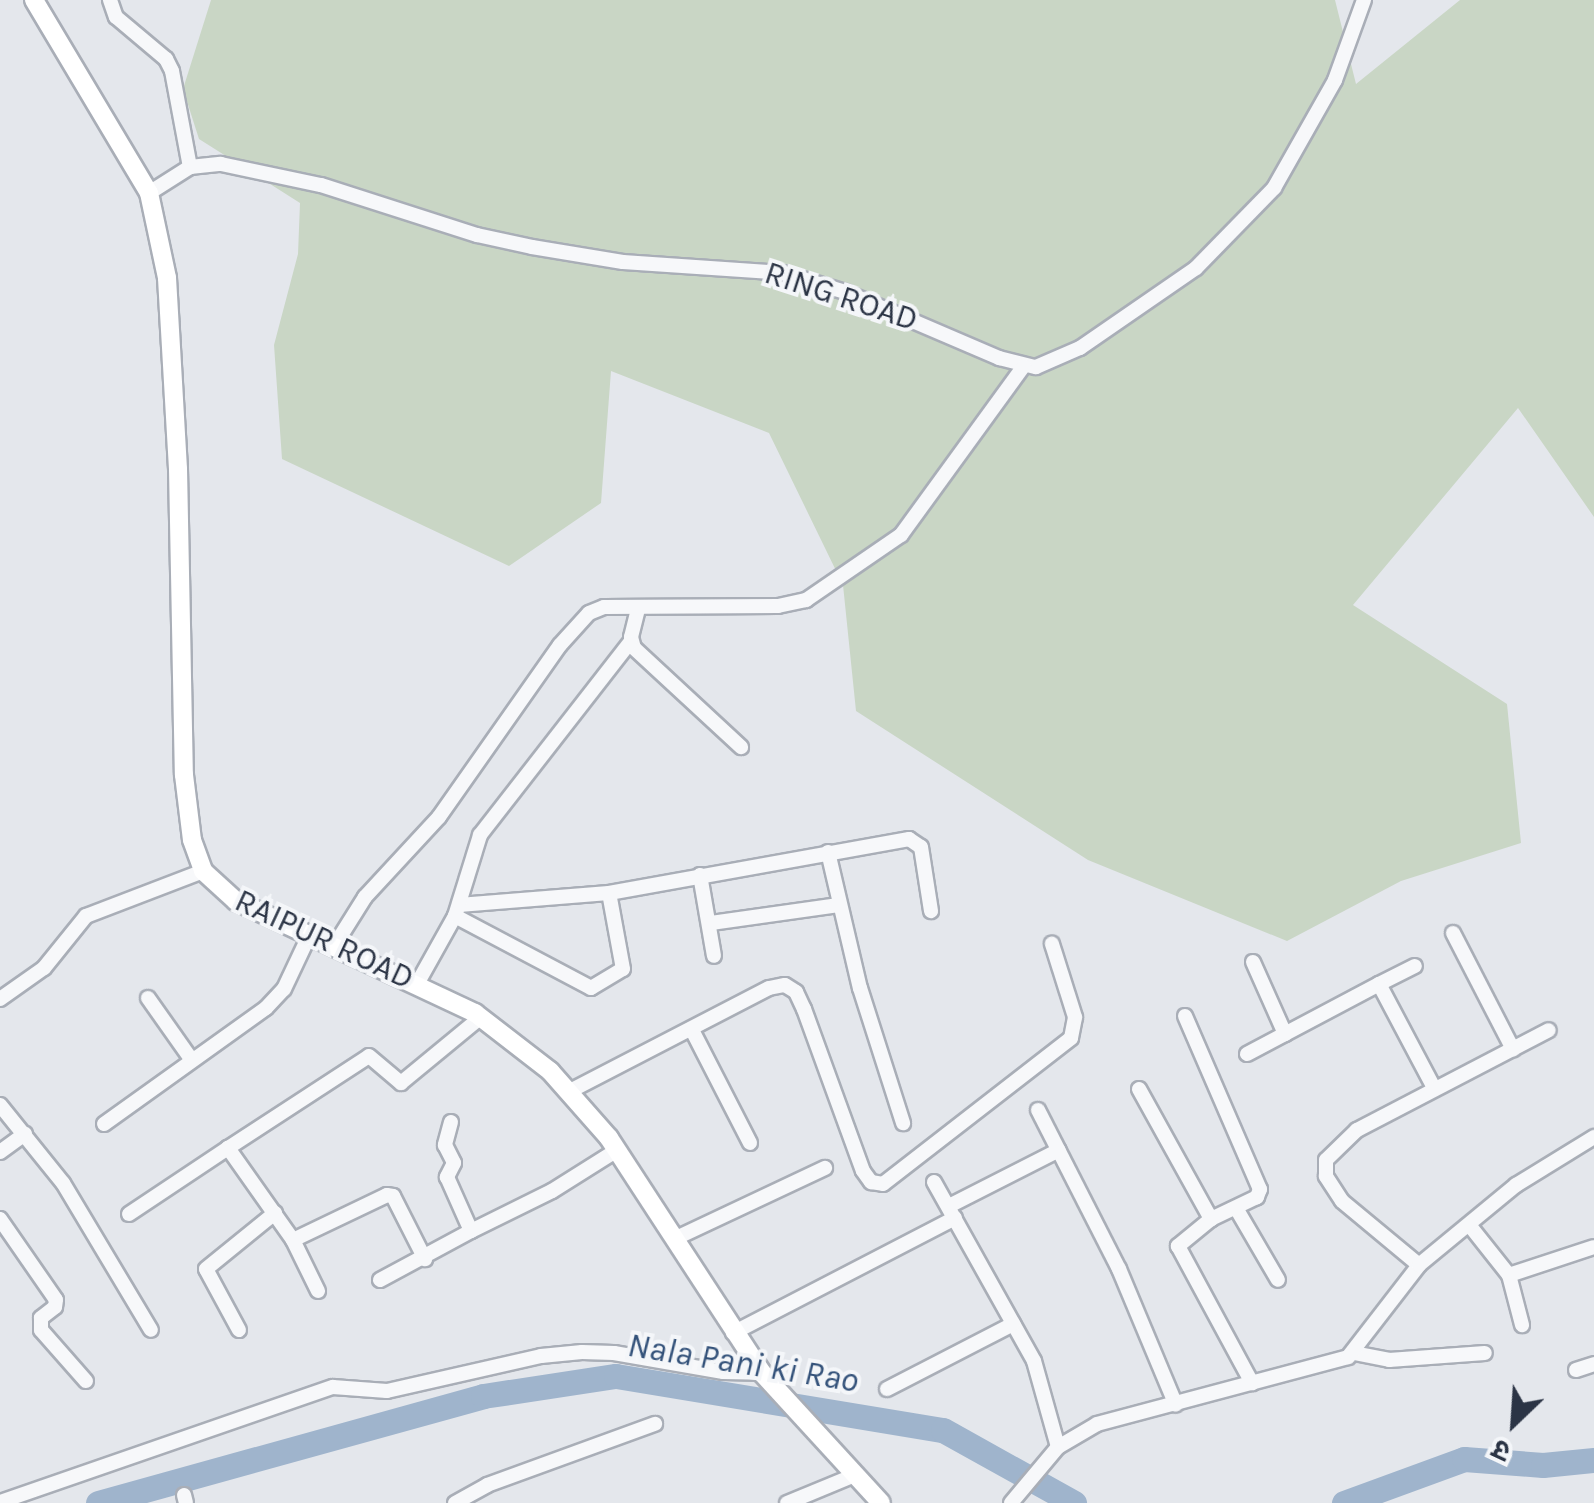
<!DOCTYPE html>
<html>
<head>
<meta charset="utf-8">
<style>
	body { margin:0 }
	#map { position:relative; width:1594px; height:1503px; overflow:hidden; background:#e4e7ec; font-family:Karla,"Noto Sans Devanagari",sans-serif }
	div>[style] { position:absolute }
	.green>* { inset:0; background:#c9d6c5 }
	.river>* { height:25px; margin:-12.5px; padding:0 12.5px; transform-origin:12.5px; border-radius:12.5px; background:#9fb4cc }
	.roads { filter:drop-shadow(2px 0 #a9aeb7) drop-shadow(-2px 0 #a9aeb7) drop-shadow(0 2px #a9aeb7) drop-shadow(0 -2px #a9aeb7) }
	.minor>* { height:14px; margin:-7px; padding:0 7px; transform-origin:7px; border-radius:7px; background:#f7f8fa }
	.major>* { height:18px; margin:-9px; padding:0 9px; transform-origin:9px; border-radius:9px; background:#fff }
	span { translate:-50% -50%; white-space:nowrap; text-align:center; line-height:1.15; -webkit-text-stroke:8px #f4f6f9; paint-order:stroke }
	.street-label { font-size:32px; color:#2b3445 }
	.water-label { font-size:35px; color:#34527a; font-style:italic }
	.north { position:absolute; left:1464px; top:1373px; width:100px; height:100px; -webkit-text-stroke:8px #f4f6f9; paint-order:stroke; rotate:205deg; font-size:28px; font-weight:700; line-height:40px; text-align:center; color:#2b3445 }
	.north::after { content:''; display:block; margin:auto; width:35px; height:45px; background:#2b3445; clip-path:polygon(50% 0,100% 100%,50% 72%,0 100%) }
</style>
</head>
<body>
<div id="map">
	<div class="green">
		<div style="clip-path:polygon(211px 0,1335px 0,1356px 84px,1460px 0,1594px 0,1594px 517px,1518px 408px,1353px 605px,1507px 704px,1521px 843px,1401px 881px,1287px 941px,1088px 860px,856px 711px,843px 585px,769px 433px,611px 371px,601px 503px,509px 566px,282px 459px,274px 345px,298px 254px,300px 203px,199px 139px,183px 89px)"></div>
	</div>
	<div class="river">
		<div style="left:98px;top:1503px;width:400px;rotate:-15.5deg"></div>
		<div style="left:483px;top:1396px;width:134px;rotate:-8.6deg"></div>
		<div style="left:616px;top:1376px;width:331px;rotate:9.4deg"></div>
		<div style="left:943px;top:1430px;width:150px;rotate:29.1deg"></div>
		<div style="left:1344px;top:1503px;width:128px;rotate:-20.1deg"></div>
		<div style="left:1464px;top:1459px;width:79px;rotate:4.3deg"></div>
		<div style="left:1543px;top:1465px;width:51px;rotate:-5.6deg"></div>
	</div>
	<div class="roads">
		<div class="minor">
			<div style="left:110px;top:0;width:18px;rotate:71deg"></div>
			<div style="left:116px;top:17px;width:65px;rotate:40deg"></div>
			<div style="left:166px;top:59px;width:13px;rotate:63deg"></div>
			<div style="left:172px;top:71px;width:98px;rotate:79.4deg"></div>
			<div style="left:149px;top:193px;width:49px;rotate:-32.4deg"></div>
			<div style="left:190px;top:167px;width:31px;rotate:-6deg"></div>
			<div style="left:221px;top:164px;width:102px;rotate:11.9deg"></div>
			<div style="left:321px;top:185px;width:164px;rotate:17.8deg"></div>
			<div style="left:477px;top:235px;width:56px;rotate:12.3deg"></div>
			<div style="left:532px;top:247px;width:92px;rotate:9.4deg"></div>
			<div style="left:623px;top:262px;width:160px;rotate:3.9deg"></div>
			<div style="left:783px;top:273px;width:65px;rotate:17deg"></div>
			<div style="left:845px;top:292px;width:168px;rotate:23.2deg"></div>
			<div style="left:999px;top:358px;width:38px;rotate:14deg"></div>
			<div style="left:1036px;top:367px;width:48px;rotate:-23.4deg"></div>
			<div style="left:1080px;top:348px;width:141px;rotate:-34.6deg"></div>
			<div style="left:1196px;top:268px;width:112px;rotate:-45.7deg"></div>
			<div style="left:1274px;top:188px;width:124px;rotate:-60.5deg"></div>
			<div style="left:1335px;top:80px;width:85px;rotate:-70.1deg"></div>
			<div style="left:638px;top:609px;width:29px;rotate:104deg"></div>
			<div style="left:631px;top:637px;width:11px;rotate:75deg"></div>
			<div style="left:634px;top:648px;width:146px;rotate:42.8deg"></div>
			<div style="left:828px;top:852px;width:140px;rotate:76.8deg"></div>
			<div style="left:860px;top:988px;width:142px;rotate:72.3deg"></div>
			<div style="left:700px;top:875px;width:82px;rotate:80.2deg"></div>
			<div style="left:459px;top:905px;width:150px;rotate:-4.6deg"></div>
			<div style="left:455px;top:916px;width:154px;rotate:27.9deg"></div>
			<div style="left:591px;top:988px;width:37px;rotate:-31deg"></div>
			<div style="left:623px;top:969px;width:77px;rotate:-100.4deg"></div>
			<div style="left:609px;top:893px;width:305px;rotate:-10.2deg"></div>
			<div style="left:909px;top:839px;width:14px;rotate:34deg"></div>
			<div style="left:921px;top:847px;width:65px;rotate:81.1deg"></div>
			<div style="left:711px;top:923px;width:129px;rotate:-8deg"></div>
			<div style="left:1453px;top:933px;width:131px;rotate:62.7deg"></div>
			<div style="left:333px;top:948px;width:60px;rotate:-57.9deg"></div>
			<div style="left:365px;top:897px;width:109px;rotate:-47.2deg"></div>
			<div style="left:439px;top:817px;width:210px;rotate:-54.9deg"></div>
			<div style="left:560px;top:645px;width:43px;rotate:-47.8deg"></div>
			<div style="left:589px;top:613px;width:16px;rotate:-22deg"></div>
			<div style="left:604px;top:607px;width:174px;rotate:-0.3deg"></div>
			<div style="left:778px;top:606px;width:29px;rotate:-12deg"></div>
			<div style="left:806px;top:600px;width:115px;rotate:-34.4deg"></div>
			<div style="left:901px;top:535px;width:209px;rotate:-54deg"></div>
			<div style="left:1253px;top:962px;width:79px;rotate:66deg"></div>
			<div style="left:417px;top:984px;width:78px;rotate:-60.8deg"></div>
			<div style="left:455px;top:916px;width:85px;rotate:-72.8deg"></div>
			<div style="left:480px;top:835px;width:244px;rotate:-52.1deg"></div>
			<div style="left:1379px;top:984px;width:40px;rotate:-26.6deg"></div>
			<div style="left:148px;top:998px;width:75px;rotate:54.8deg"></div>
			<div style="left:0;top:999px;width:54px;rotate:-35.2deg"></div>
			<div style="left:44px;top:968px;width:67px;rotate:-51.1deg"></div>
			<div style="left:86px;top:916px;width:125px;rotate:-21deg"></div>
			<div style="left:1185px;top:1016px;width:189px;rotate:66.6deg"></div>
			<div style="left:1260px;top:1189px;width:9px;rotate:111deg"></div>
			<div style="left:1257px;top:1197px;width:51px;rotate:154.4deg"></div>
			<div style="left:1211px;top:1219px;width:43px;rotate:140.7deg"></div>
			<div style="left:1178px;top:1246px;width:156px;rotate:61.6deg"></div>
			<div style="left:692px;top:1030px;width:127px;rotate:62.8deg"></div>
			<div style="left:1247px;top:1054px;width:149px;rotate:-27.9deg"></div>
			<div style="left:1379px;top:984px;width:118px;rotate:62.1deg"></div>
			<div style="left:1139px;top:1089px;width:149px;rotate:61deg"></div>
			<div style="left:570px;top:1091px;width:224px;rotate:-27.4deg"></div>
			<div style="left:769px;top:988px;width:16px;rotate:-11deg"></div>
			<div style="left:785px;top:985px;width:13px;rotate:32deg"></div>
			<div style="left:796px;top:992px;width:19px;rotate:65deg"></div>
			<div style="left:804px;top:1009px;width:172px;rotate:70deg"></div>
			<div style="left:863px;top:1171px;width:14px;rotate:54deg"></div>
			<div style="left:871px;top:1182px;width:12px;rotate:9deg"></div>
			<div style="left:883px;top:1184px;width:238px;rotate:-37.8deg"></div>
			<div style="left:1071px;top:1038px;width:21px;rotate:-79deg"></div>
			<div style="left:1075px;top:1017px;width:77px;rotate:-107.5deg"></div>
			<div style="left:0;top:1105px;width:100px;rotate:51.1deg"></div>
			<div style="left:63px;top:1183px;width:171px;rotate:59.1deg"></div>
			<div style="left:1038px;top:1110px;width:178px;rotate:63deg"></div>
			<div style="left:1119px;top:1269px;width:147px;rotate:67.3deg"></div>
			<div style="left:451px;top:1122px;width:24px;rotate:105deg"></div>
			<div style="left:445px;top:1145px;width:20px;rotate:63deg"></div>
			<div style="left:454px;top:1163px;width:16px;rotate:117deg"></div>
			<div style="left:447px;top:1177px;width:59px;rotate:66deg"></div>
			<div style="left:471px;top:1231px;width:90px;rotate:-26.3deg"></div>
			<div style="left:552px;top:1191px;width:77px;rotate:-32.2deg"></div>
			<div style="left:104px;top:1124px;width:199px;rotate:-35.6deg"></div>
			<div style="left:266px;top:1008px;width:26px;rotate:-47deg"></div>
			<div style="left:284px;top:989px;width:56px;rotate:-64.8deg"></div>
			<div style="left:0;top:1152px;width:31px;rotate:-36deg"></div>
			<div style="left:934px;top:1182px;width:205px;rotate:60.8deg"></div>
			<div style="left:1034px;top:1361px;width:89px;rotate:74.4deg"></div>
			<div style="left:949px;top:1206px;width:123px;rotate:-27deg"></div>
			<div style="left:1236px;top:1208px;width:83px;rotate:59.7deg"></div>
			<div style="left:129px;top:1214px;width:119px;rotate:-33.7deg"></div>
			<div style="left:0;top:1219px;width:98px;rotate:55.3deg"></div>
			<div style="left:56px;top:1300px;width:7px;rotate:98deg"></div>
			<div style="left:55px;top:1307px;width:18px;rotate:142deg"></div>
			<div style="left:41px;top:1318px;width:12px;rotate:90deg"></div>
			<div style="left:41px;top:1330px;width:68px;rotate:48.6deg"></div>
			<div style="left:1470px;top:1226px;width:63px;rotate:51.5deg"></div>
			<div style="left:1509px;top:1275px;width:52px;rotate:75.4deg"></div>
			<div style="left:674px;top:1239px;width:167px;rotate:-25.2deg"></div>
			<div style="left:293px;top:1240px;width:113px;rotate:-125.2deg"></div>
			<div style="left:228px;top:1148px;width:168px;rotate:-33.1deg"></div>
			<div style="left:369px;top:1056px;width:42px;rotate:40.2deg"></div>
			<div style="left:401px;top:1083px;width:104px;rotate:-39.5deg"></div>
			<div style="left:1419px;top:1265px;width:100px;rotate:-140.3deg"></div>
			<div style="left:1342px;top:1201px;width:30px;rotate:-123deg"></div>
			<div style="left:1326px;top:1176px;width:16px;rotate:-90deg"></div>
			<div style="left:1326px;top:1160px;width:43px;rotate:-44.1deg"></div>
			<div style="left:1357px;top:1130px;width:216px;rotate:-27.5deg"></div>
			<div style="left:1509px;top:1275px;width:89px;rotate:-18.2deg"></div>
			<div style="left:380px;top:1280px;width:103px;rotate:-28.3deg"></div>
			<div style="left:318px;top:1291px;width:57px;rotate:-116.1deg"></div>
			<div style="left:293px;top:1240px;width:104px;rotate:-25.6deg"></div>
			<div style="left:387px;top:1195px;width:6px;rotate:9deg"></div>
			<div style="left:393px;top:1196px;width:71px;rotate:63.1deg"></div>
			<div style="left:239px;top:1330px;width:69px;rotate:-118.4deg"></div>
			<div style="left:206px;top:1269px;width:89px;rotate:-39.1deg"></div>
			<div style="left:733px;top:1333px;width:250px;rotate:-27.4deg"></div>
			<div style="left:1354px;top:1353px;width:36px;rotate:11deg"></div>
			<div style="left:1389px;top:1360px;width:96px;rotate:-4.2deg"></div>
			<div style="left:1576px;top:1370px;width:19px;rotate:-18deg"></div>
			<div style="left:887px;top:1389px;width:142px;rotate:-27.3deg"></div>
			<div style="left:184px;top:1495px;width:8px;rotate:76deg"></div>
			<div style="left:0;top:1502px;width:352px;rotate:-19.1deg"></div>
			<div style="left:333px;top:1387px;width:54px;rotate:4.2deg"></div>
			<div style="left:387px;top:1391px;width:158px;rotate:-12.8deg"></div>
			<div style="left:541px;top:1356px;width:41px;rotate:-5.6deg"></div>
			<div style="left:582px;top:1352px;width:32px;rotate:2deg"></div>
			<div style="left:614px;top:1353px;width:111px;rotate:9.9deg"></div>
			<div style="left:723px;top:1372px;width:39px;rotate:1deg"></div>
			<div style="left:455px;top:1503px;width:37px;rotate:-29deg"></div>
			<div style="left:487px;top:1485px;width:179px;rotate:-20deg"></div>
			<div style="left:787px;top:1503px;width:74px;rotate:-22.4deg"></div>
			<div style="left:1011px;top:1503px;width:73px;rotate:-50deg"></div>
			<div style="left:1058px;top:1447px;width:45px;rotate:-30.5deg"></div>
			<div style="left:1097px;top:1424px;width:260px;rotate:-14.9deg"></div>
			<div style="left:1348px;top:1357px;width:116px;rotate:-52.3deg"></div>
			<div style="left:1419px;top:1265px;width:126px;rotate:-39.5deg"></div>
			<div style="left:1516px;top:1185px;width:92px;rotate:-31.6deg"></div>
		</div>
		<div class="major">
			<div style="left:34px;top:0;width:225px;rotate:59.2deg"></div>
			<div style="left:149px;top:193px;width:87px;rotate:78deg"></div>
			<div style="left:167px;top:278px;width:191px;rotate:86.7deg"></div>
			<div style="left:178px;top:469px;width:306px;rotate:88.9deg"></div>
			<div style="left:184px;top:775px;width:65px;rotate:83deg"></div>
			<div style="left:192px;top:840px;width:33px;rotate:70deg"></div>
			<div style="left:203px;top:871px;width:45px;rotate:42.3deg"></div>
			<div style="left:236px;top:901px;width:264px;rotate:25.1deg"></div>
			<div style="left:475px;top:1013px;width:95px;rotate:37.7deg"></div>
			<div style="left:550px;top:1071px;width:89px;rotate:48.6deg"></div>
			<div style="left:609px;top:1138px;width:280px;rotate:56.9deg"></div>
			<div style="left:762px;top:1373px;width:176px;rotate:47.5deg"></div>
		</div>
	</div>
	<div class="street-label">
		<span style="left:841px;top:297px;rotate:18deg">RING ROAD</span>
		<span style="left:324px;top:940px;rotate:25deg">RAIPUR ROAD</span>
	</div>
	<div class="water-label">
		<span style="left:743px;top:1363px;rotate:9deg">Nala Pani ki Rao</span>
	</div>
	<div class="north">उ</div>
</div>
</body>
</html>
